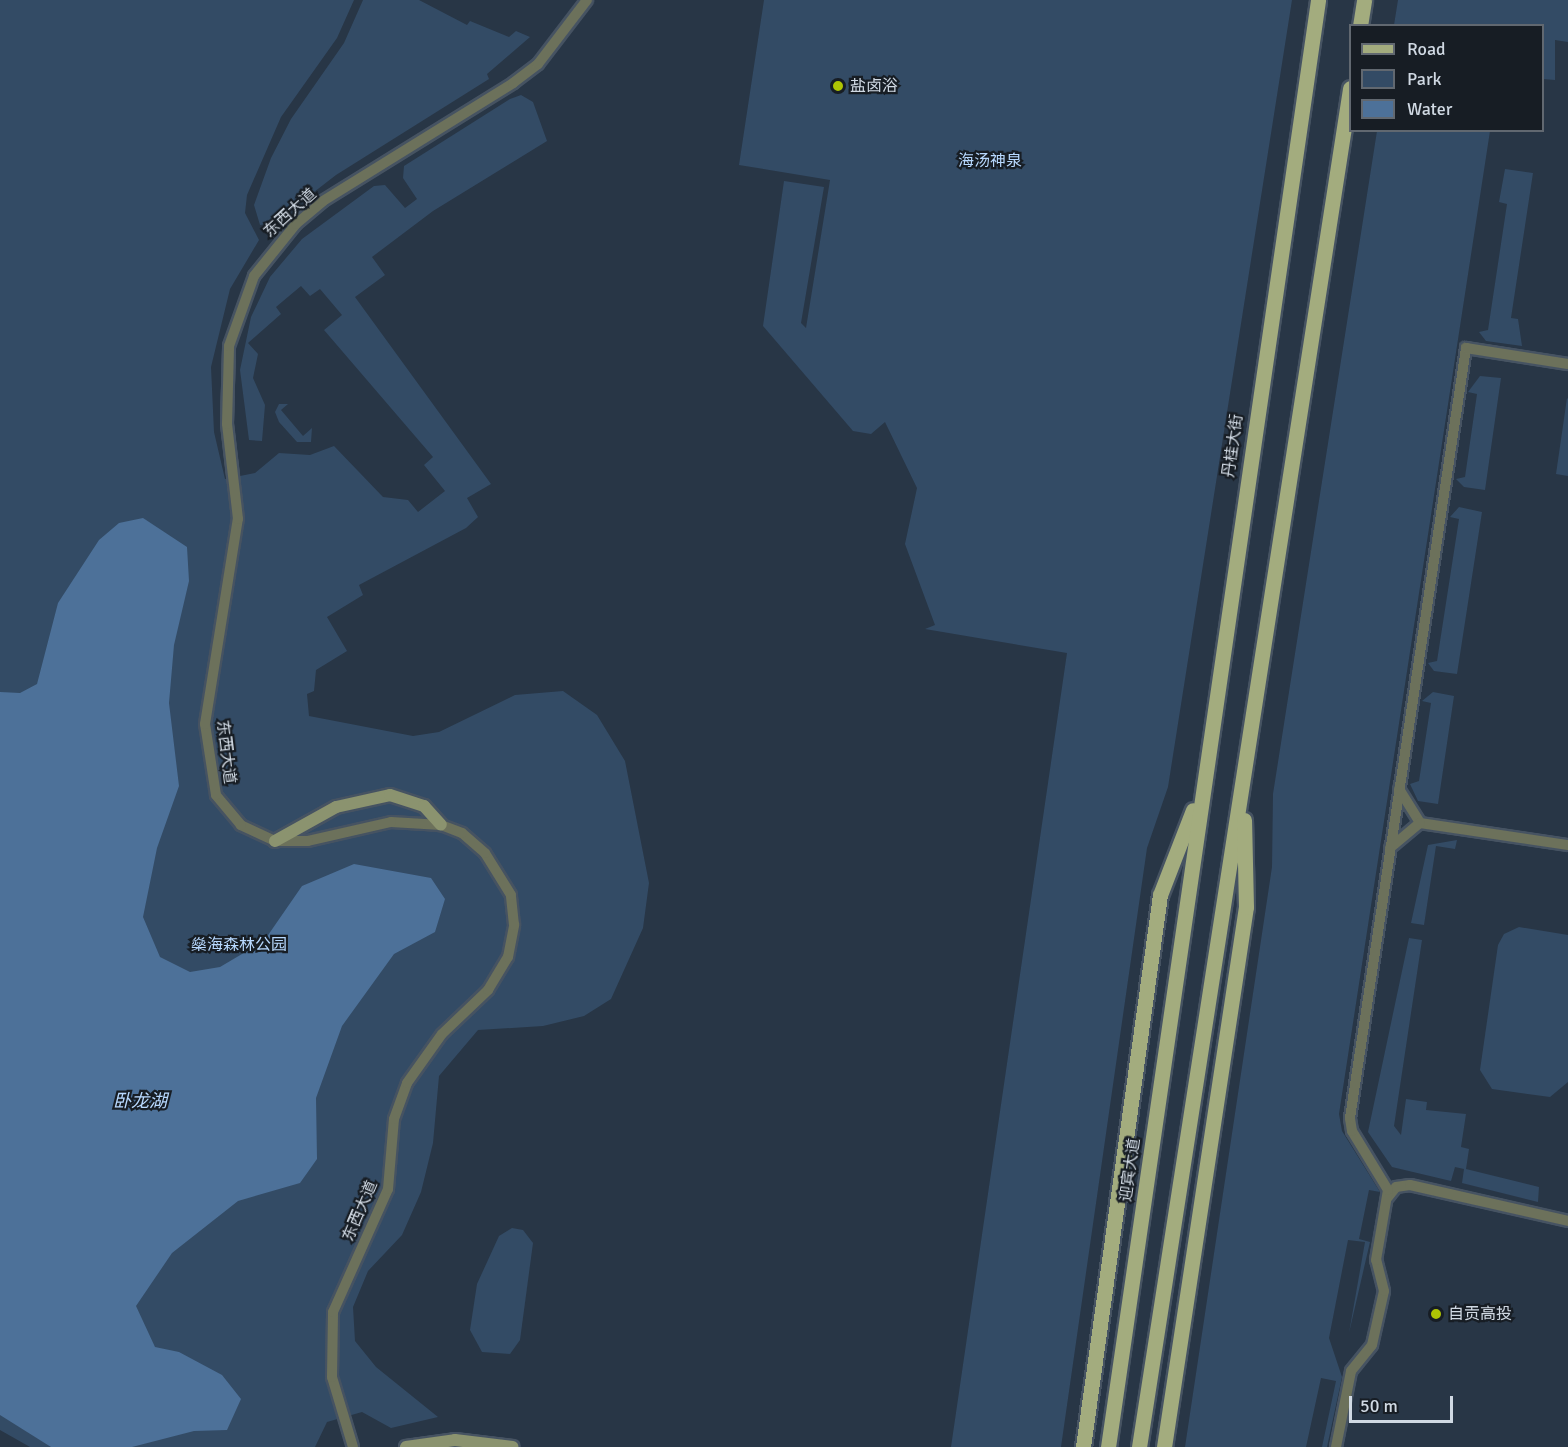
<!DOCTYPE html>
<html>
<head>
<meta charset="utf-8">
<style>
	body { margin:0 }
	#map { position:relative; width:1568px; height:1447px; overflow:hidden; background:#283646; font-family:Signika,"Noto Sans SC",sans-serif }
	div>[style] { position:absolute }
	.green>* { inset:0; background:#334b65 }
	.water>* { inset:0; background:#4d7199 }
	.roads { filter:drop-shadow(2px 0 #465362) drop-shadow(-2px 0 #465362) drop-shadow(0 2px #465362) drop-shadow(0 -2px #465362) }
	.street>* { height:10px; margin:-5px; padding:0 5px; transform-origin:5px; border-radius:5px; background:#6c715b }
	.secondary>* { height:12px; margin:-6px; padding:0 6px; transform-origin:6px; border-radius:6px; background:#8b936f }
	.primary>* { height:15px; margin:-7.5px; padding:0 7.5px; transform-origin:7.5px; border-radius:7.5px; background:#a3ac7e }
	.dots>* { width:16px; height:16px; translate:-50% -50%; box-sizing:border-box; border:3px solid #171d24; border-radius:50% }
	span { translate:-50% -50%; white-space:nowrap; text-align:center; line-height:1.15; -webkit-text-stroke:4.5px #171d24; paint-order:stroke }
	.poi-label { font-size:16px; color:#d0d9e3 }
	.left { translate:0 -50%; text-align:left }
	.park-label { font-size:16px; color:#b7d8fe }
	.street-label { font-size:16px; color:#d0d9e3 }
	.water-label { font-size:18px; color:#b8d9ff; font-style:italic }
	.legend { position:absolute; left:1349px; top:24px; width:195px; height:108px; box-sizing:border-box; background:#171d24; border:2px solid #616870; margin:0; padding:8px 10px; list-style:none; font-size:18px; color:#d0d9e3 }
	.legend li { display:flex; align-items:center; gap:12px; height:30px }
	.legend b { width:30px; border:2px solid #616870 }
	.scale { position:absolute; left:1349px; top:1396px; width:104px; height:27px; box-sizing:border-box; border:3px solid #d0d9e3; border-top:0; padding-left:8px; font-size:18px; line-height:21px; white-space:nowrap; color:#d0d9e3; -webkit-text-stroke:4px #171d24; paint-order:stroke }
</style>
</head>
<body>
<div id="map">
	<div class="green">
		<div style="clip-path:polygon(0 0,354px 0,337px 38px,281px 117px,247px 195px,245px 213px,259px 240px,230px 289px,211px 367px,214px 432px,225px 479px,255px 473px,279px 453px,310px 455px,334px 446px,383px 497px,408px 500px,418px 512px,445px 491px,424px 465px,433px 457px,324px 330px,342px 315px,320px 289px,310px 296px,301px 286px,276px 307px,281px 314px,248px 343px,258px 354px,253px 378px,265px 405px,262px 441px,249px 440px,240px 370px,251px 317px,270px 277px,302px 239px,374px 186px,385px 185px,405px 208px,417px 199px,403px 178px,404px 166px,510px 99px,521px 95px,533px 102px,547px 141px,433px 211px,372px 257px,385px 275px,355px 297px,491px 484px,467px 498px,478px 517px,466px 528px,359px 585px,363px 595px,327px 617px,347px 651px,316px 670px,314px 691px,307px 694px,309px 716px,413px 736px,439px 732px,515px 695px,563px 691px,597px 715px,625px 761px,649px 883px,643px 928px,611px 999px,584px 1016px,543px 1026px,478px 1030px,439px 1076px,433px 1143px,421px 1192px,402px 1235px,368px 1271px,353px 1307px,355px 1341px,376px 1367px,438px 1417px,391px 1428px,362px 1412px,327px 1422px,315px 1447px,30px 1447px,0 1430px)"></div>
		<div style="clip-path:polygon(363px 0,419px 0,467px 25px,470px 21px,509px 37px,516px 31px,530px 37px,487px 74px,489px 79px,336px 175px,274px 223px,260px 225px,254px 205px,271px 158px,291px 119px,344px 43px)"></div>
		<div style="clip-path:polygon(764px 0,1292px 0,1168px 787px,1147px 848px,1061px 1447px,951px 1447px,1067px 653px,925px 629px,935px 625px,905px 544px,917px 488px,885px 422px,871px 434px,853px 431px,763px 326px,784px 181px,824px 187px,801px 323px,806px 328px,830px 180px,739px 165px)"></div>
		<div style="clip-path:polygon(1398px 0,1568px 0,1568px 42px,1555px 40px,1555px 80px,1543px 79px,1542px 26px,1394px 25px)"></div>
		<div style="clip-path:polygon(1377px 131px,1490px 131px,1339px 1114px,1342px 1131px,1380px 1192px,1369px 1190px,1359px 1239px,1370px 1242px,1349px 1333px,1365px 1242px,1348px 1240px,1329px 1338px,1342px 1377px,1327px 1447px,1322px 1447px,1336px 1381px,1321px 1378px,1306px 1447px,1185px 1447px,1272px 867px,1273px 794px)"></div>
		<div style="clip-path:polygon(1505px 169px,1533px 173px,1511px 318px,1518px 319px,1522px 346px,1486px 341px,1479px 332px,1488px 330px,1507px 204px,1499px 202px)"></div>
		<div style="clip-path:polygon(1480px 376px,1501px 378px,1485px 490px,1464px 487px,1456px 479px,1465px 477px,1477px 394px,1468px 392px)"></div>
		<div style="clip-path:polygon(1567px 398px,1568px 399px,1568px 476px,1556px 474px)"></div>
		<div style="clip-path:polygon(279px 404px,288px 404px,281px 410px,303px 436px,312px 428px,311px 442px,297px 442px,279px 422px,275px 412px)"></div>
		<div style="clip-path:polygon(1459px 507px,1482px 512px,1457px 674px,1434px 671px,1428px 663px,1437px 661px,1459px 519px,1450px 517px)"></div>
		<div style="clip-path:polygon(1433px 692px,1454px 696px,1438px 804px,1418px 801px,1410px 784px,1419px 781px,1431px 703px,1422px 701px)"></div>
		<div style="clip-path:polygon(1457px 840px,1455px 849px,1436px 846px,1424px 925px,1411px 923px,1428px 845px)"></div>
		<div style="clip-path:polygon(1519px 927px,1568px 935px,1568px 1082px,1550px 1097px,1492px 1089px,1480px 1070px,1498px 945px,1504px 934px)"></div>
		<div style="clip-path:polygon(1409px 938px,1422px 940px,1394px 1126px,1401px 1135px,1406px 1099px,1427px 1102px,1426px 1110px,1466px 1114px,1461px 1147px,1469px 1149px,1466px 1169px,1539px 1187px,1538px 1202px,1462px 1183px,1464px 1169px,1455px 1167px,1451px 1181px,1392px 1167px,1368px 1132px)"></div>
		<div style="clip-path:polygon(512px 1228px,523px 1230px,533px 1243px,520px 1340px,510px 1354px,482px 1352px,470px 1330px,477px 1284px,499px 1236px)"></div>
	</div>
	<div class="water">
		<div style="clip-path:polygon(143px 518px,187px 547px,189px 581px,174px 645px,169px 703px,179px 786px,157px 848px,143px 917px,160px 957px,190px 972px,220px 967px,264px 941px,302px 886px,354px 864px,431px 878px,445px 899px,435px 932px,394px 954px,342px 1026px,316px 1098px,317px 1159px,300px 1183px,238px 1201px,172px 1253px,136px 1306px,155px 1347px,179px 1352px,222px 1375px,241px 1399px,227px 1430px,194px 1431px,132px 1447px,51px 1447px,0 1415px,0 692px,20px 693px,37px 684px,58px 603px,99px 540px,119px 523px)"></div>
	</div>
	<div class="roads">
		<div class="street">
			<div style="left:1399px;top:789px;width:40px;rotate:58deg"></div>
			<div style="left:1420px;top:823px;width:150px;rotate:8.5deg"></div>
			<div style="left:1390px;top:848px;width:39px;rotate:-40deg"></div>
			<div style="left:1388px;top:1197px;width:13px;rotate:-51deg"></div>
			<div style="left:1396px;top:1187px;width:14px;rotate:-8deg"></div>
			<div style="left:1410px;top:1185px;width:162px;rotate:12.8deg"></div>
			<div style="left:353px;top:1447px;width:73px;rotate:-106.7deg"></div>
			<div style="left:332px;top:1377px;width:65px;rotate:-89.1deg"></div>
			<div style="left:333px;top:1312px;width:135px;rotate:-65.9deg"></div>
			<div style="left:388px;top:1189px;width:70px;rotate:-85.1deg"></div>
			<div style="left:394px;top:1119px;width:38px;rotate:-70deg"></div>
			<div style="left:407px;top:1083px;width:60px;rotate:-54.5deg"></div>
			<div style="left:442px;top:1034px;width:64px;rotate:-43.7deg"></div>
			<div style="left:488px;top:990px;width:39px;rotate:-59deg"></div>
			<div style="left:508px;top:957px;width:33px;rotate:-79deg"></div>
			<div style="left:514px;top:925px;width:30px;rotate:-96deg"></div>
			<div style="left:511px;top:895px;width:49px;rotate:-121.8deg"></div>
			<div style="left:485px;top:853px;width:30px;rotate:-139deg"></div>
			<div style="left:462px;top:833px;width:22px;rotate:-159deg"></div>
			<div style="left:441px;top:825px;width:50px;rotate:-176.6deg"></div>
			<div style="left:391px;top:822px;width:85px;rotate:167.1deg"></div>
			<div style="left:308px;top:841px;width:33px;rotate:180deg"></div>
			<div style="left:275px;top:841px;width:38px;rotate:-155deg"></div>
			<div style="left:241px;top:825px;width:39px;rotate:-130deg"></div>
			<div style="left:216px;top:795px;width:72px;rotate:-98.8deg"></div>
			<div style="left:205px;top:724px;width:208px;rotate:-80.9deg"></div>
			<div style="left:238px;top:519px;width:96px;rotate:-96.6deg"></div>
			<div style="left:227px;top:424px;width:78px;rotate:-88.5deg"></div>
			<div style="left:229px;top:346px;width:74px;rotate:-70.3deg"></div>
			<div style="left:254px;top:276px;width:67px;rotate:-51.1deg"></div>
			<div style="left:296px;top:224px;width:35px;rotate:-40deg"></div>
			<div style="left:323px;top:201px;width:224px;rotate:-31.8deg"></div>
			<div style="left:513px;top:83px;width:31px;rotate:-37deg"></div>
			<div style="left:538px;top:64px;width:81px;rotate:-52.6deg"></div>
			<div style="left:1336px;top:1447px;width:77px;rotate:-78.8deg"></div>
			<div style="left:1351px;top:1371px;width:33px;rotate:-51deg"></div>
			<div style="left:1372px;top:1345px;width:55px;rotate:-77.5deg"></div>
			<div style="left:1384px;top:1291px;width:32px;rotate:-104deg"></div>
			<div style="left:1376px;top:1260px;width:71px;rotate:-80.3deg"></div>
			<div style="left:1388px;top:1190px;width:69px;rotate:-121.4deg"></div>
			<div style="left:1352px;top:1131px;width:13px;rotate:-99deg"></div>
			<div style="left:1350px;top:1118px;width:779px;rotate:-81.43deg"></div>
			<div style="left:1466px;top:348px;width:103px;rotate:8.9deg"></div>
		</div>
		<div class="secondary">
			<div style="left:275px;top:841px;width:70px;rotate:-29.1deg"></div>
			<div style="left:336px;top:807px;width:55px;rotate:-12.5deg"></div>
			<div style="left:390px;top:795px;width:36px;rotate:18deg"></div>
			<div style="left:424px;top:806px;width:25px;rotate:48deg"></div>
			<div style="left:406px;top:1447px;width:49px;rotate:-8.1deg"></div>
			<div style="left:455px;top:1440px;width:58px;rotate:6.9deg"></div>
		</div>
		<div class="primary">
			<div style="left:1360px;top:26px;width:26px;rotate:-81deg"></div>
			<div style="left:1083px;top:1447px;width:557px;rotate:-82.06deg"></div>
			<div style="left:1160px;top:895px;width:91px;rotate:-68.8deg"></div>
			<div style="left:1108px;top:1447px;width:1462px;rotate:-81.74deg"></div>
			<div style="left:1139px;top:1447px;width:1375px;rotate:-81.17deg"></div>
			<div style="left:1164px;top:1447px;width:546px;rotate:-81.37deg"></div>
			<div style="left:1246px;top:907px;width:87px;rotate:-91.3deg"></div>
		</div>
	</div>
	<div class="dots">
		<div style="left:838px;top:86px;background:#afc504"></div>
		<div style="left:1436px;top:1314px;background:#afc504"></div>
	</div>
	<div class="poi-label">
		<span class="left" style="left:850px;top:86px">盐卤浴</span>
		<span class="left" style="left:1448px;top:1314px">自贡高投</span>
	</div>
	<div class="park-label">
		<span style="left:990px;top:161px">海汤神泉</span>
		<span style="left:239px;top:945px">燊海森林公园</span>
	</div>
	<div class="street-label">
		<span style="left:290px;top:213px;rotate:-42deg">东西大道</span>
		<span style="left:1233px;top:446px;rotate:-82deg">丹桂大街</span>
		<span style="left:226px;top:752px;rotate:83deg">东西大道</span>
		<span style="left:1130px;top:1170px;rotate:-82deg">迎宾大道</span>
		<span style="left:360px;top:1211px;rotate:-67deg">东西大道</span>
	</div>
	<div class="water-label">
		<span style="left:140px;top:1101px">卧龙湖</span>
	</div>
	<ul class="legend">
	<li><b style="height:8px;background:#a3ac7e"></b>Road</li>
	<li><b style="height:16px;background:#334b65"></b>Park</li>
	<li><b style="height:16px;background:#4d7199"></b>Water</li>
	</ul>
	<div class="scale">50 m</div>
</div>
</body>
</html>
